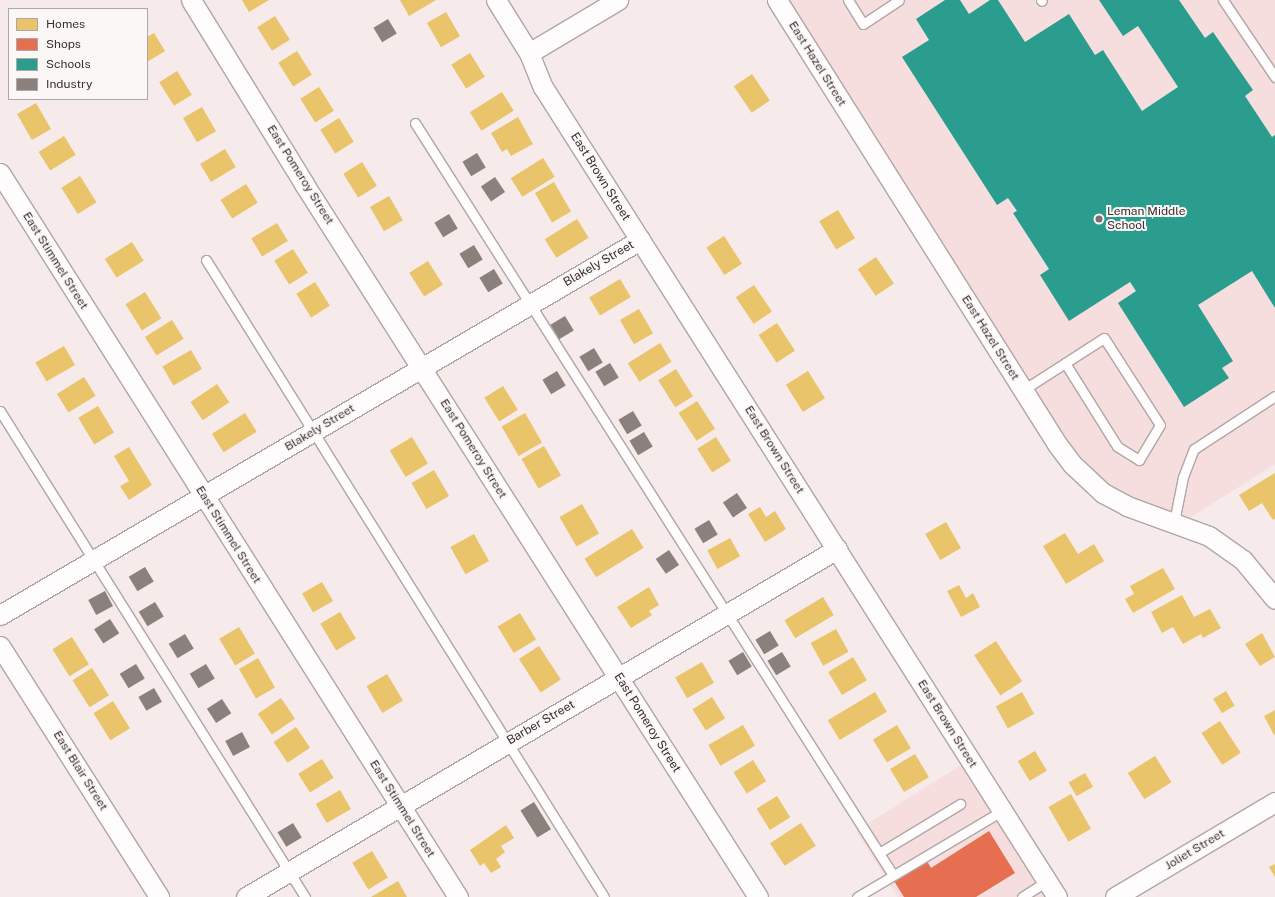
<!DOCTYPE html>
<html>
<head>
<meta charset="utf-8">
<style>
	body { margin:0 }
	#map { position:relative; width:1275px; height:897px; overflow:hidden; background:#f6eaea; font-family:"Public Sans",sans-serif }
	div>[style] { position:absolute }
	.built>* { inset:0; background:#f5dedd }
	.homes>* { inset:0; background:#e9c46a; transform-origin:0 0 }
	.shops>* { inset:0; background:#e76f51 }
	.schools>* { inset:0; background:#2a9d8f }
	.industry>* { inset:0; background:#8a817c; transform-origin:0 0 }
	.roads { filter:drop-shadow(1px 0 #b0a6a6) drop-shadow(-1px 0 #b0a6a6) drop-shadow(0 1px #b0a6a6) drop-shadow(0 -1px #b0a6a6) }
	.lane>* { height:9px; margin:-4.5px; padding:0 4.5px; transform-origin:4.5px; border-radius:4.5px; background:#fefcfc }
	.street>* { height:19px; margin:-9.5px; padding:0 9.5px; transform-origin:9.5px; border-radius:9.5px; background:#fefcfc }
	.dots>* { width:11px; height:11px; translate:-50% -50%; box-sizing:border-box; border:2px solid #fcf7f7; border-radius:50% }
	span { translate:-50% -50%; white-space:nowrap; text-align:center; line-height:1.15; -webkit-text-stroke:4px #fcf7f7; paint-order:stroke }
	.street-label { font-size:12px; color:#382f2f }
	.poi-label { font-size:12px; color:#382f2f }
	.left { translate:0 -50%; text-align:left }
	.legend { position:absolute; left:8px; top:8px; width:140px; height:92px; box-sizing:border-box; background:#fcf7f7; border:1px solid #aea7a7; margin:0; padding:5px 7px; list-style:none; font-size:12px; color:#382f2f }
	.legend li { display:flex; align-items:center; gap:8px; height:20px }
	.legend b { width:20px; border:1px solid #aea7a7 }
</style>
</head>
<body>
<div id="map">
	<div class="built">
		<div style="clip-path:polygon(787px 0,1275px 0,1275px 464px,1188px 519px,1128px 499px,1093px 476px,1061px 438px)"></div>
		<div style="clip-path:polygon(977px 755px,1065px 897px,898px 897px,856px 831px)"></div>
	</div>
	<div class="homes">
		<div style="clip-path:polygon(242px 0,269px 0,249px 12px)"></div>
		<div style="clip-path:polygon(400px 0,436px 0,409px 16px)"></div>
		<div style="left:446px;top:12px;width:28px;height:22px;rotate:60deg"></div>
		<div style="left:275px;top:16px;width:28px;height:21px;rotate:58deg"></div>
		<div style="clip-path:polygon(154px 33px,165px 51px,147px 62px,147px 37px)"></div>
		<div style="left:297px;top:51px;width:28px;height:22px;rotate:58deg"></div>
		<div style="left:470px;top:53px;width:28px;height:22px;rotate:58deg"></div>
		<div style="left:177px;top:71px;width:28px;height:21px;rotate:58deg"></div>
		<div style="left:752px;top:74px;width:32px;height:22px;rotate:56deg"></div>
		<div style="left:319px;top:87px;width:28px;height:22px;rotate:58deg"></div>
		<div style="left:502px;top:92px;width:22px;height:38px;rotate:58deg"></div>
		<div style="left:36px;top:103px;width:30px;height:22px;rotate:60deg"></div>
		<div style="left:202px;top:107px;width:28px;height:22px;rotate:60deg"></div>
		<div style="clip-path:polygon(518px 117px,533px 144px,511px 156px,507px 149px,502px 152px,491px 133px)"></div>
		<div style="left:339px;top:118px;width:28px;height:22px;rotate:58deg"></div>
		<div style="left:64px;top:136px;width:22px;height:30px;rotate:58deg"></div>
		<div style="left:225px;top:149px;width:21px;height:29px;rotate:59deg"></div>
		<div style="left:543px;top:158px;width:22px;height:38px;rotate:58deg"></div>
		<div style="left:362px;top:162px;width:28px;height:22px;rotate:58deg"></div>
		<div style="left:80px;top:176px;width:31px;height:22px;rotate:58deg"></div>
		<div style="left:554px;top:182px;width:34px;height:22px;rotate:60deg"></div>
		<div style="left:246px;top:184px;width:22px;height:30px;rotate:58deg"></div>
		<div style="left:389px;top:196px;width:28px;height:22px;rotate:60deg"></div>
		<div style="left:838px;top:210px;width:33px;height:22px;rotate:59deg"></div>
		<div style="left:577px;top:219px;width:22px;height:38px;rotate:58deg"></div>
		<div style="left:277px;top:223px;width:21px;height:30px;rotate:59deg"></div>
		<div style="left:724px;top:236px;width:33px;height:21px;rotate:57deg"></div>
		<div style="left:132px;top:242px;width:22px;height:32px;rotate:58deg"></div>
		<div style="left:293px;top:249px;width:28px;height:22px;rotate:58deg"></div>
		<div style="left:876px;top:257px;width:32px;height:22px;rotate:56deg"></div>
		<div style="left:428px;top:261px;width:28px;height:22px;rotate:58deg"></div>
		<div style="left:620px;top:279px;width:21px;height:36px;rotate:59deg"></div>
		<div style="left:315px;top:282px;width:28px;height:22px;rotate:58deg"></div>
		<div style="left:754px;top:285px;width:32px;height:22px;rotate:56deg"></div>
		<div style="left:145px;top:292px;width:31px;height:23px;rotate:58deg"></div>
		<div style="left:639px;top:309px;width:28px;height:22px;rotate:60deg"></div>
		<div style="left:172px;top:320px;width:22px;height:32px;rotate:58deg"></div>
		<div style="left:777px;top:323px;width:33px;height:22px;rotate:57deg"></div>
		<div style="left:660px;top:343px;width:22px;height:38px;rotate:58deg"></div>
		<div style="left:64px;top:346px;width:22px;height:33px;rotate:60deg"></div>
		<div style="left:191px;top:350px;width:22px;height:33px;rotate:60deg"></div>
		<div style="left:676px;top:369px;width:32px;height:21px;rotate:58deg"></div>
		<div style="left:808px;top:371px;width:32px;height:26px;rotate:58deg"></div>
		<div style="left:84px;top:377px;width:22px;height:32px;rotate:58deg"></div>
		<div style="left:217px;top:384px;width:22px;height:32px;rotate:56deg"></div>
		<div style="left:503px;top:386px;width:28px;height:22px;rotate:58deg"></div>
		<div style="left:697px;top:401px;width:33px;height:22px;rotate:57deg"></div>
		<div style="left:98px;top:406px;width:31px;height:23px;rotate:59deg"></div>
		<div style="left:245px;top:413px;width:22px;height:39px;rotate:58deg"></div>
		<div style="left:525px;top:413px;width:34px;height:27px;rotate:60deg"></div>
		<div style="left:412px;top:437px;width:31px;height:26px;rotate:59deg"></div>
		<div style="left:716px;top:437px;width:28px;height:22px;rotate:58deg"></div>
		<div style="left:544px;top:446px;width:34px;height:26px;rotate:60deg"></div>
		<div style="clip-path:polygon(129px 447px,152px 485px,129px 500px,120px 486px,129px 481px,114px 456px)"></div>
		<div style="left:434px;top:470px;width:30px;height:26px;rotate:60deg"></div>
		<div style="clip-path:polygon(1275px 473px,1275px 519px,1273px 520px,1262px 503px,1249px 511px,1239px 495px)"></div>
		<div style="left:582px;top:504px;width:34px;height:26px;rotate:60deg"></div>
		<div style="clip-path:polygon(760px 507px,766px 517px,775px 511px,786px 529px,765px 542px,748px 514px)"></div>
		<div style="left:946px;top:522px;width:30px;height:24px;rotate:60deg"></div>
		<div style="left:632px;top:529px;width:22px;height:56px;rotate:58deg"></div>
		<div style="clip-path:polygon(1065px 533px,1078px 554px,1094px 544px,1104px 561px,1066px 584px,1043px 546px)"></div>
		<div style="left:474px;top:534px;width:31px;height:27px;rotate:61deg"></div>
		<div style="left:730px;top:538px;width:21px;height:26px;rotate:61deg"></div>
		<div style="clip-path:polygon(1163px 568px,1175px 589px,1133px 613px,1125px 599px,1134px 594px,1130px 586px)"></div>
		<div style="left:322px;top:582px;width:22px;height:23px;rotate:60deg"></div>
		<div style="clip-path:polygon(959px 585px,966px 598px,973px 593px,980px 607px,961px 617px,947px 591px)"></div>
		<div style="clip-path:polygon(649px 587px,659px 605px,649px 611px,652px 615px,631px 628px,617px 607px)"></div>
		<div style="clip-path:polygon(1182px 595px,1194px 617px,1210px 609px,1221px 628px,1203px 638px,1201px 634px,1183px 644px,1173px 627px,1162px 633px,1151px 612px)"></div>
		<div style="left:823px;top:597px;width:21px;height:45px;rotate:59deg"></div>
		<div style="left:340px;top:612px;width:31px;height:23px;rotate:59deg"></div>
		<div style="left:520px;top:613px;width:31px;height:26px;rotate:59deg"></div>
		<div style="left:239px;top:627px;width:31px;height:23px;rotate:59deg"></div>
		<div style="left:836px;top:629px;width:26px;height:29px;rotate:61deg"></div>
		<div style="clip-path:polygon(1262px 633px,1275px 657px,1260px 666px,1245px 644px)"></div>
		<div style="left:72px;top:637px;width:32px;height:23px;rotate:58deg"></div>
		<div style="left:996px;top:641px;width:48px;height:26px;rotate:57deg"></div>
		<div style="left:539px;top:646px;width:40px;height:24px;rotate:57deg"></div>
		<div style="left:853px;top:657px;width:27px;height:29px;rotate:59deg"></div>
		<div style="left:258px;top:658px;width:34px;height:22px;rotate:60deg"></div>
		<div style="left:702px;top:662px;width:24px;height:31px;rotate:60deg"></div>
		<div style="left:92px;top:668px;width:32px;height:23px;rotate:58deg"></div>
		<div style="left:387px;top:674px;width:31px;height:24px;rotate:59deg"></div>
		<div style="left:1226px;top:691px;width:17px;height:15px;rotate:59deg"></div>
		<div style="left:875px;top:692px;width:23px;height:55px;rotate:59deg"></div>
		<div style="left:1022px;top:692px;width:25px;height:30px;rotate:61deg"></div>
		<div style="left:712px;top:697px;width:25px;height:23px;rotate:58deg"></div>
		<div style="left:281px;top:698px;width:25px;height:28px;rotate:56deg"></div>
		<div style="left:113px;top:701px;width:32px;height:23px;rotate:58deg"></div>
		<div style="clip-path:polygon(1275px 710px,1275px 734px,1274px 735px,1264px 716px)"></div>
		<div style="left:1220px;top:721px;width:38px;height:22px;rotate:57deg"></div>
		<div style="left:743px;top:725px;width:24px;height:40px;rotate:60deg"></div>
		<div style="left:897px;top:725px;width:27px;height:28px;rotate:59deg"></div>
		<div style="left:296px;top:727px;width:25px;height:27px;rotate:56deg"></div>
		<div style="left:1035px;top:751px;width:23px;height:20px;rotate:59deg"></div>
		<div style="left:915px;top:754px;width:27px;height:29px;rotate:59deg"></div>
		<div style="left:1155px;top:756px;width:31px;height:32px;rotate:58deg"></div>
		<div style="left:322px;top:759px;width:22px;height:28px;rotate:58deg"></div>
		<div style="left:753px;top:760px;width:25px;height:23px;rotate:58deg"></div>
		<div style="left:1085px;top:773px;width:16px;height:19px;rotate:60deg"></div>
		<div style="left:340px;top:790px;width:22px;height:28px;rotate:60deg"></div>
		<div style="left:1071px;top:794px;width:40px;height:26px;rotate:60deg"></div>
		<div style="left:777px;top:796px;width:25px;height:24px;rotate:58deg"></div>
		<div style="left:801px;top:823px;width:27px;height:37px;rotate:57deg"></div>
		<div style="clip-path:polygon(506px 825px,514px 838px,501px 846px,505px 852px,496px 859px,501px 867px,491px 873px,484px 863px,480px 866px,470px 850px)"></div>
		<div style="left:372px;top:851px;width:31px;height:23px;rotate:59deg"></div>
		<div style="clip-path:polygon(1275px 864px,1275px 877px,1269px 867px)"></div>
		<div style="clip-path:polygon(398px 881px,407px 897px,371px 897px)"></div>
	</div>
	<div class="shops">
		<div style="clip-path:polygon(989px 831px,1015px 873px,976px 897px,904px 897px,894px 881px,927px 861px,931px 868px)"></div>
	</div>
	<div class="schools">
		<div style="clip-path:polygon(945px 0,960px 0,969px 14px,990px 0,998px 0,1025px 42px,1069px 14px,1095px 55px,1103px 50px,1142px 111px,1178px 87px,1138px 26px,1123px 36px,1099px 0,1179px 0,1205px 38px,1213px 32px,1253px 90px,1245px 96px,1272px 137px,1275px 135px,1275px 308px,1252px 271px,1198px 305px,1233px 361px,1222px 368px,1229px 378px,1184px 407px,1118px 303px,1136px 291px,1130px 282px,1069px 321px,1040px 275px,1049px 269px,1013px 213px,1017px 211px,1008px 198px,997px 205px,902px 57px,929px 40px,916px 19px)"></div>
	</div>
	<div class="industry">
		<div style="left:388px;top:19px;width:17px;height:17px;rotate:59deg"></div>
		<div style="left:477px;top:153px;width:17px;height:17px;rotate:59deg"></div>
		<div style="left:495px;top:177px;width:18px;height:17px;rotate:56deg"></div>
		<div style="left:449px;top:214px;width:17px;height:17px;rotate:59deg"></div>
		<div style="left:474px;top:245px;width:17px;height:17px;rotate:59deg"></div>
		<div style="left:494px;top:269px;width:17px;height:17px;rotate:59deg"></div>
		<div style="left:565px;top:316px;width:17px;height:17px;rotate:59deg"></div>
		<div style="left:594px;top:348px;width:17px;height:17px;rotate:59deg"></div>
		<div style="left:610px;top:363px;width:17px;height:17px;rotate:59deg"></div>
		<div style="left:557px;top:371px;width:17px;height:17px;rotate:59deg"></div>
		<div style="left:633px;top:411px;width:17px;height:17px;rotate:59deg"></div>
		<div style="left:644px;top:432px;width:17px;height:17px;rotate:59deg"></div>
		<div style="left:737px;top:493px;width:18px;height:17px;rotate:56deg"></div>
		<div style="left:709px;top:520px;width:17px;height:17px;rotate:59deg"></div>
		<div style="left:669px;top:550px;width:18px;height:16px;rotate:56deg"></div>
		<div style="left:145px;top:567px;width:17px;height:19px;rotate:59deg"></div>
		<div style="left:105px;top:591px;width:17px;height:19px;rotate:62deg"></div>
		<div style="left:155px;top:602px;width:17px;height:19px;rotate:59deg"></div>
		<div style="left:110px;top:619px;width:17px;height:19px;rotate:57deg"></div>
		<div style="left:770px;top:631px;width:17px;height:17px;rotate:59deg"></div>
		<div style="left:185px;top:634px;width:17px;height:19px;rotate:59deg"></div>
		<div style="left:743px;top:652px;width:17px;height:17px;rotate:59deg"></div>
		<div style="left:782px;top:652px;width:17px;height:17px;rotate:59deg"></div>
		<div style="left:136px;top:664px;width:17px;height:19px;rotate:59deg"></div>
		<div style="left:206px;top:664px;width:17px;height:19px;rotate:59deg"></div>
		<div style="left:154px;top:688px;width:16px;height:18px;rotate:60deg"></div>
		<div style="left:222px;top:699px;width:17px;height:18px;rotate:57deg"></div>
		<div style="left:242px;top:732px;width:17px;height:19px;rotate:62deg"></div>
		<div style="left:534px;top:802px;width:32px;height:16px;rotate:58deg"></div>
		<div style="left:293px;top:823px;width:17px;height:18px;rotate:59deg"></div>
	</div>
	<div class="roads">
		<div class="lane">
			<div style="left:848px;top:0;width:28px;rotate:58deg"></div>
			<div style="left:863px;top:24px;width:43px;rotate:-33.7deg"></div>
			<div style="left:1041px;top:0;width:1px;rotate:45deg"></div>
			<div style="left:1223px;top:0;width:93px;rotate:56deg"></div>
			<div style="left:415px;top:123px;width:891px;rotate:57.56deg"></div>
			<div style="left:206px;top:260px;width:751px;rotate:58deg"></div>
			<div style="left:1023px;top:390px;width:50px;rotate:-32.7deg"></div>
			<div style="left:1065px;top:363px;width:46px;rotate:-32.7deg"></div>
			<div style="left:1104px;top:338px;width:103px;rotate:57.2deg"></div>
			<div style="left:1160px;top:425px;width:41px;rotate:121deg"></div>
			<div style="left:1139px;top:460px;width:26px;rotate:-148deg"></div>
			<div style="left:1117px;top:446px;width:98px;rotate:-122.1deg"></div>
			<div style="left:0;top:411px;width:574px;rotate:57.89deg"></div>
			<div style="left:1174px;top:522px;width:46px;rotate:-78.7deg"></div>
			<div style="left:1183px;top:477px;width:30px;rotate:-69deg"></div>
			<div style="left:1194px;top:449px;width:97px;rotate:-33.2deg"></div>
			<div style="left:879px;top:853px;width:95px;rotate:-31.2deg"></div>
			<div style="left:857px;top:897px;width:169px;rotate:-30.7deg"></div>
			<div style="left:1022px;top:897px;width:30px;rotate:-33deg"></div>
		</div>
		<div class="street">
			<div style="left:191px;top:0;width:216px;rotate:58.4deg"></div>
			<div style="left:304px;top:184px;width:845px;rotate:57.51deg"></div>
			<div style="left:496px;top:0;width:62px;rotate:58.1deg"></div>
			<div style="left:529px;top:53px;width:37px;rotate:68deg"></div>
			<div style="left:543px;top:87px;width:959px;rotate:57.6deg"></div>
			<div style="left:777px;top:0;width:525px;rotate:57.76deg"></div>
			<div style="left:1057px;top:444px;width:25px;rotate:53deg"></div>
			<div style="left:1072px;top:464px;width:42px;rotate:43.1deg"></div>
			<div style="left:1103px;top:493px;width:27px;rotate:28deg"></div>
			<div style="left:1127px;top:506px;width:87px;rotate:20.1deg"></div>
			<div style="left:1209px;top:536px;width:42px;rotate:35.2deg"></div>
			<div style="left:1243px;top:560px;width:50px;rotate:50.6deg"></div>
			<div style="left:529px;top:53px;width:104px;rotate:-30.8deg"></div>
			<div style="left:0;top:173px;width:857px;rotate:57.68deg"></div>
			<div style="left:0;top:615px;width:742px;rotate:-30.37deg"></div>
			<div style="left:0;top:646px;width:297px;rotate:57.6deg"></div>
			<div style="left:246px;top:897px;width:686px;rotate:-30.49deg"></div>
			<div style="left:1115px;top:897px;width:186px;rotate:-30.7deg"></div>
		</div>
	</div>
	<div class="dots">
		<div style="left:1099px;top:219px;background:#7a7070"></div>
	</div>
	<div class="street-label">
		<span style="left:817px;top:64px;rotate:58deg">East Hazel Street</span>
		<span style="left:300px;top:175px;rotate:58deg">East Pomeroy Street</span>
		<span style="left:600px;top:177px;rotate:58deg">East Brown Street</span>
		<span style="left:55px;top:261px;rotate:58deg">East Stimmel Street</span>
		<span style="left:599px;top:264px;rotate:-30deg">Blakely Street</span>
		<span style="left:990px;top:338px;rotate:58deg">East Hazel Street</span>
		<span style="left:320px;top:428px;rotate:-31deg">Blakely Street</span>
		<span style="left:473px;top:449px;rotate:58deg">East Pomeroy Street</span>
		<span style="left:774px;top:450px;rotate:58deg">East Brown Street</span>
		<span style="left:228px;top:535px;rotate:58deg">East Stimmel Street</span>
		<span style="left:541px;top:723px;rotate:-30deg">Barber Street</span>
		<span style="left:647px;top:723px;rotate:58deg">East Pomeroy Street</span>
		<span style="left:947px;top:724px;rotate:58deg">East Brown Street</span>
		<span style="left:80px;top:771px;rotate:58deg">East Blair Street</span>
		<span style="left:402px;top:809px;rotate:58deg">East Stimmel Street</span>
		<span style="left:1195px;top:850px;rotate:-31deg">Joliet Street</span>
	</div>
	<div class="poi-label">
		<span class="left" style="left:1107px;top:219px">Leman Middle<br>School</span>
	</div>
	<ul class="legend">
	<li><b style="height:11px;background:#e9c46a"></b>Homes</li>
	<li><b style="height:11px;background:#e76f51"></b>Shops</li>
	<li><b style="height:11px;background:#2a9d8f"></b>Schools</li>
	<li><b style="height:11px;background:#8a817c"></b>Industry</li>
	</ul>
</div>
</body>
</html>
